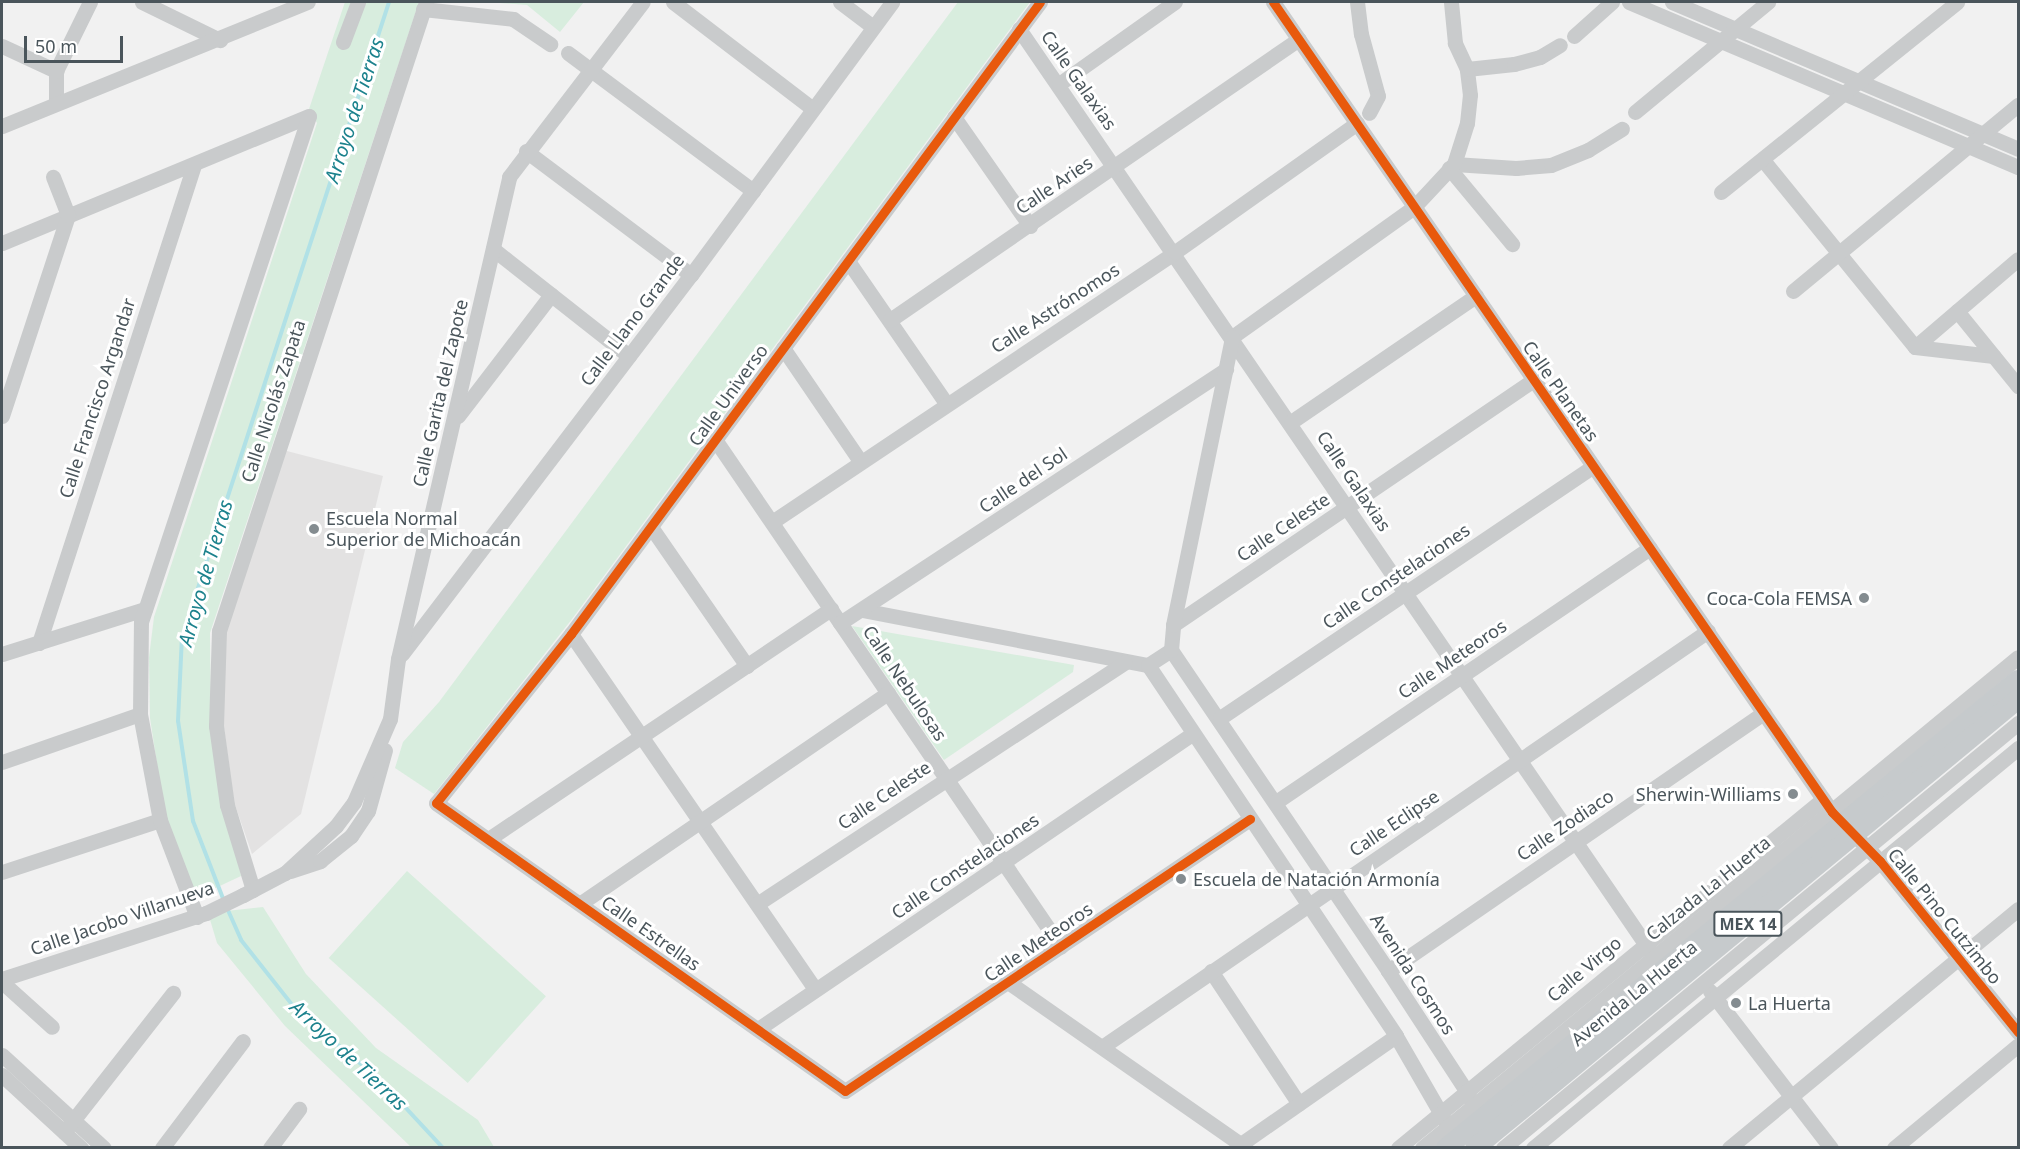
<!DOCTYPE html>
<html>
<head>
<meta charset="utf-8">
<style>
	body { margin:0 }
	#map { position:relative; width:2020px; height:1149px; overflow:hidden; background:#f1f1f1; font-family:"Noto Sans",sans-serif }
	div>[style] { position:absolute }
	.education>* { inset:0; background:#e3e2e2 }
	.green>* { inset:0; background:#d8edde; transform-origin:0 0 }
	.stream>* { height:4px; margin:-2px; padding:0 2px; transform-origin:2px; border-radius:2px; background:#b1e1e6 }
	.minor>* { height:15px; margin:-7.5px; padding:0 7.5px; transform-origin:7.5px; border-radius:7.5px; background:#c9cbcc }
	.major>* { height:20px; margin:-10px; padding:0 10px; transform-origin:10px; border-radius:10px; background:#c6cacc }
	.cycleway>* { height:9px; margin:-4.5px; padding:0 4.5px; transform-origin:4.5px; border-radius:4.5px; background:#e8590c }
	.dots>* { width:16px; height:16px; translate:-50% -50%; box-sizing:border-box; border:3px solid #fff; border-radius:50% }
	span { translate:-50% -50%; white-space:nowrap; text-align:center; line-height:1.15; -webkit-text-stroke:6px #fff; paint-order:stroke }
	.shield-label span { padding:2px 4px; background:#fff; border:2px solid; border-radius:4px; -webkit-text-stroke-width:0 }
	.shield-label { font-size:16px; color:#4a555b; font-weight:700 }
	.street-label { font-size:18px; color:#4a555b }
	.poi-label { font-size:18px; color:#4a555b }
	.left { translate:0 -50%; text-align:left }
	.right { translate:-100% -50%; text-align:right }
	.water-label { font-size:20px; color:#1c828d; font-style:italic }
	.frame { position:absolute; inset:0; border:3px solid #4a555b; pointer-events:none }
	.scale { position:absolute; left:24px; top:36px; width:99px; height:27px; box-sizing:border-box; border:3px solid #4a555b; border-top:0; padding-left:8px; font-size:18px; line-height:21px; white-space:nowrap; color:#4a555b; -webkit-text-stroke:4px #fff; paint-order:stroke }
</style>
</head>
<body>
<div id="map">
	<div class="education">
		<div style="clip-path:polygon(283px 450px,383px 476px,301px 814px,252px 854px,234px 802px,223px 721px,221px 642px)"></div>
	</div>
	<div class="green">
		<div style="clip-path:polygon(345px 2px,419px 2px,210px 633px,211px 729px,241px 876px,207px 892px,195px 892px,165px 817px,150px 718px,149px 657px,154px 617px,317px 123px,309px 109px)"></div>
		<div style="clip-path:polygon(487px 2px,584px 2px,560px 32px,527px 5px)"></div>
		<div style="clip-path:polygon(958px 2px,1030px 2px,572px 619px,434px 794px,395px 768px,403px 742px,439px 702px)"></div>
		<div style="clip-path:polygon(852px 626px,1074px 665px,1073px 672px,944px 760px)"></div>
		<div style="left:407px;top:871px;width:187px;height:117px;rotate:42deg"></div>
		<div style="clip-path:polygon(263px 907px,306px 974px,376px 1048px,478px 1120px,494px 1147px,411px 1147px,285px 1026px,217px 943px,208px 913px)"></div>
	</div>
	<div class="stream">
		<div style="left:224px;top:901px;width:86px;rotate:-111.2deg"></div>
		<div style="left:193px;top:821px;width:101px;rotate:-98.5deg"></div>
		<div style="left:178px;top:721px;width:84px;rotate:-87.3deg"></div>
		<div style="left:182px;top:637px;width:668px;rotate:-71.94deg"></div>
		<div style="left:227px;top:908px;width:35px;rotate:66deg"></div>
		<div style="left:241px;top:940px;width:90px;rotate:51.7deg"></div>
		<div style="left:297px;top:1011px;width:105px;rotate:39.6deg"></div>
		<div style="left:378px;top:1078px;width:96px;rotate:47.1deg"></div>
	</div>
	<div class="minor">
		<div style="left:142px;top:2px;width:87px;rotate:26deg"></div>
		<div style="left:673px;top:2px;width:176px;rotate:37.4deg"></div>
		<div style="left:840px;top:2px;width:41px;rotate:37.1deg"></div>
		<div style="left:1040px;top:2px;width:787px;rotate:126.58deg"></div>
		<div style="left:571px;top:634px;width:216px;rotate:128.6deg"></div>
		<div style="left:436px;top:803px;width:500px;rotate:35.15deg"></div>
		<div style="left:845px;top:1091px;width:488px;rotate:-33.9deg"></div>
		<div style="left:1273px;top:2px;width:984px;rotate:55.39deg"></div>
		<div style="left:1832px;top:812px;width:69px;rotate:45.6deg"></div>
		<div style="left:1880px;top:861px;width:220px;rotate:51.1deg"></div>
		<div style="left:1357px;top:2px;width:32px;rotate:83deg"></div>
		<div style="left:1361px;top:34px;width:64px;rotate:74.7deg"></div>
		<div style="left:1378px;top:96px;width:19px;rotate:118deg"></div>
		<div style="left:1629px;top:2px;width:423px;rotate:23deg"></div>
		<div style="left:1672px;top:2px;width:376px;rotate:23deg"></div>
		<div style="left:423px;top:9px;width:91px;rotate:6.3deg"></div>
		<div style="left:513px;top:19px;width:45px;rotate:34deg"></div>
		<div style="left:1019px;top:29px;width:1140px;rotate:55.61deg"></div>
		<div style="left:1574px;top:36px;width:51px;rotate:-41.8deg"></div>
		<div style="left:343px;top:42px;width:43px;rotate:-69.4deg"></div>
		<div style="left:2px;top:46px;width:60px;rotate:24.8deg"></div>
		<div style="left:56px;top:71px;width:31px;rotate:90deg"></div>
		<div style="left:568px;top:53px;width:231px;rotate:36.7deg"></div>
		<div style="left:1467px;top:69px;width:47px;rotate:-6.1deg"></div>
		<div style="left:1514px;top:64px;width:27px;rotate:-15deg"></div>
		<div style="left:1540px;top:57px;width:23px;rotate:-31deg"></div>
		<div style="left:56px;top:71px;width:77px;rotate:-63.8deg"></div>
		<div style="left:1059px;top:84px;width:142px;rotate:-35.3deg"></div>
		<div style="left:1635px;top:112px;width:173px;rotate:-39.6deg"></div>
		<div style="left:954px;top:117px;width:133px;rotate:55.1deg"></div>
		<div style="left:2px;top:126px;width:330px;rotate:-22.1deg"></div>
		<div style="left:526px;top:151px;width:206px;rotate:36.9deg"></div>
		<div style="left:1763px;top:160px;width:241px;rotate:50.9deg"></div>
		<div style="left:1915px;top:347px;width:79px;rotate:6.6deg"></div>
		<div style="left:1454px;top:164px;width:62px;rotate:3.7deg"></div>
		<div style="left:1516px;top:168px;width:35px;rotate:-5deg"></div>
		<div style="left:1551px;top:165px;width:40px;rotate:-22deg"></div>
		<div style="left:1588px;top:150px;width:40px;rotate:-32deg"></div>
		<div style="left:1449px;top:168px;width:99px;rotate:50.3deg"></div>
		<div style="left:1721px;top:192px;width:303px;rotate:-38.8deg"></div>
		<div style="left:2px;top:243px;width:332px;rotate:-22.5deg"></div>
		<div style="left:493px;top:249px;width:173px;rotate:38.2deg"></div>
		<div style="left:848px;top:261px;width:173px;rotate:55.4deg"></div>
		<div style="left:1793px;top:291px;width:292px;rotate:-39.6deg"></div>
		<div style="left:1957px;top:311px;width:97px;rotate:50.9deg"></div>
		<div style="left:890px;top:320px;width:496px;rotate:-34.5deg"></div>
		<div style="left:1232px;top:337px;width:224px;rotate:-35.5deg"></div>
		<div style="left:1414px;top:207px;width:59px;rotate:-47.1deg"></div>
		<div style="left:1454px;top:164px;width:43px;rotate:-72.4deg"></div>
		<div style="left:1467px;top:123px;width:28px;rotate:-84deg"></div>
		<div style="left:1470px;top:95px;width:26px;rotate:-97deg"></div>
		<div style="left:1467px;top:69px;width:29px;rotate:-115deg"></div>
		<div style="left:1455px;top:43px;width:41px;rotate:-95.6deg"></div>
		<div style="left:1915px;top:347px;width:135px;rotate:-40.5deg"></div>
		<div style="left:783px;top:348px;width:137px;rotate:55.7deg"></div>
		<div style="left:2px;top:416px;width:212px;rotate:-71.8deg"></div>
		<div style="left:68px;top:215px;width:41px;rotate:-111.5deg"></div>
		<div style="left:458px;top:416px;width:153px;rotate:-52.5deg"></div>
		<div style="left:1291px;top:422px;width:224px;rotate:-34.3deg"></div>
		<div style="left:716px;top:441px;width:612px;rotate:55.71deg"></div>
		<div style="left:772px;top:522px;width:485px;rotate:-33.8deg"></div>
		<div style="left:1175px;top:252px;width:223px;rotate:-35.3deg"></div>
		<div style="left:651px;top:527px;width:169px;rotate:55.4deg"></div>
		<div style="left:862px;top:610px;width:291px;rotate:10.9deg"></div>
		<div style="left:840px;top:623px;width:462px;rotate:-33.3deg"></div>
		<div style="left:1173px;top:625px;width:436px;rotate:-34.2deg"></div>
		<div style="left:571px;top:634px;width:431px;rotate:55.5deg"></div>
		<div style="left:39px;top:643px;width:503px;rotate:-72.03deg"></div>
		<div style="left:1171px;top:650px;width:387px;rotate:55.9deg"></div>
		<div style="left:1388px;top:971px;width:145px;rotate:56.9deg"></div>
		<div style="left:1467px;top:1092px;width:23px;rotate:65deg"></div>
		<div style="left:2px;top:654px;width:150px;rotate:-17.5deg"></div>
		<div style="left:402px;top:654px;width:477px;rotate:-52.7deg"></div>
		<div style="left:691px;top:275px;width:339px;rotate:-53.6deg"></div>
		<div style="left:1148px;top:665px;width:446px;rotate:56.2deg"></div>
		<div style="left:1396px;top:1036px;width:112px;rotate:60deg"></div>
		<div style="left:1148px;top:665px;width:27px;rotate:-33deg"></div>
		<div style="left:1171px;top:650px;width:25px;rotate:-85deg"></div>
		<div style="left:1173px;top:625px;width:294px;rotate:-78.4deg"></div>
		<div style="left:1220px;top:718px;width:450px;rotate:-34deg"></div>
		<div style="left:2px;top:762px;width:146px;rotate:-19.2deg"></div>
		<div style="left:1276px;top:802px;width:452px;rotate:-34.2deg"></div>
		<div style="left:490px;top:838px;width:411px;rotate:-33.9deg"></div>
		<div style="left:290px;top:871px;width:32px;rotate:-18deg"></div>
		<div style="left:320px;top:861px;width:40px;rotate:-39deg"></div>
		<div style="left:351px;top:836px;width:30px;rotate:-56deg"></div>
		<div style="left:368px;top:811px;width:63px;rotate:-74.4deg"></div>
		<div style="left:2px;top:872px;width:166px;rotate:-18.2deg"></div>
		<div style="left:253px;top:890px;width:89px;rotate:-107deg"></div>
		<div style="left:227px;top:805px;width:80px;rotate:-97.9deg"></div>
		<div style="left:216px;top:726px;width:95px;rotate:-88.2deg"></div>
		<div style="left:219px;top:631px;width:662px;rotate:-71.78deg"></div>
		<div style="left:581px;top:903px;width:372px;rotate:-34.4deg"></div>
		<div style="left:757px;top:904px;width:440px;rotate:-33.3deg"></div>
		<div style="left:197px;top:917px;width:104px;rotate:-110.9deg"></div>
		<div style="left:160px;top:820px;width:108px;rotate:-100.7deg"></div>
		<div style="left:140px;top:714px;width:92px;rotate:-89.4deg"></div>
		<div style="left:141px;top:622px;width:533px;rotate:-71.63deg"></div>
		<div style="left:1211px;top:971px;width:159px;rotate:56.5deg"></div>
		<div style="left:1388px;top:971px;width:456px;rotate:-34.5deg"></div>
		<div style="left:2px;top:979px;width:214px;rotate:-17.9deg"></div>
		<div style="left:206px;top:913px;width:41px;rotate:-25.9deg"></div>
		<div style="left:243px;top:895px;width:47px;rotate:-27.6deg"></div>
		<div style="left:285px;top:873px;width:69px;rotate:-42.7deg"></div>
		<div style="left:336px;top:826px;width:30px;rotate:-53deg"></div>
		<div style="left:354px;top:802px;width:90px;rotate:-66.6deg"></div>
		<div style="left:390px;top:719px;width:61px;rotate:-82.4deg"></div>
		<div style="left:398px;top:659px;width:495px;rotate:-77deg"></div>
		<div style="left:509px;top:177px;width:220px;rotate:-52.6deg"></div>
		<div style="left:2px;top:982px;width:67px;rotate:42deg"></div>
		<div style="left:1008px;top:982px;width:290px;rotate:34.9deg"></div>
		<div style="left:1710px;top:991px;width:198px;rotate:52.4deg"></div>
		<div style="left:758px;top:1029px;width:525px;rotate:-34.2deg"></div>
		<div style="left:1102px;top:1047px;width:735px;rotate:-34.47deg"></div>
		<div style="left:2px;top:1055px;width:138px;rotate:42.4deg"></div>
		<div style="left:2px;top:1075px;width:108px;rotate:42.7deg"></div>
		<div style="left:64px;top:1132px;width:177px;rotate:-51.9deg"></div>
		<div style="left:1241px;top:1144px;width:189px;rotate:-34.9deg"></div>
		<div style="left:162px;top:1148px;width:134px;rotate:-52.9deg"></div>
		<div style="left:270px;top:1148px;width:49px;rotate:-53.4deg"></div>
		<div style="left:1398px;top:1148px;width:550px;rotate:-39.39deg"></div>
		<div style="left:1422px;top:1148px;width:772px;rotate:-39.48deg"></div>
		<div style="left:1503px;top:1148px;width:668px;rotate:-39.53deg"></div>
		<div style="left:1533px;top:1148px;width:629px;rotate:-39.51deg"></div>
		<div style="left:1729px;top:1148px;width:375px;rotate:-39.6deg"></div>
		<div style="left:1894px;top:1148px;width:161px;rotate:-39.7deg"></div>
	</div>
	<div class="major">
		<div style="left:1446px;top:1148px;width:739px;rotate:-39.29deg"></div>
		<div style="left:1475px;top:1148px;width:705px;rotate:-39.59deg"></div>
	</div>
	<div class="cycleway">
		<div style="left:1040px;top:2px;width:787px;rotate:126.58deg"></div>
		<div style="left:571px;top:634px;width:216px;rotate:128.6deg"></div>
		<div style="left:436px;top:803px;width:500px;rotate:35.15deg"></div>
		<div style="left:845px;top:1091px;width:488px;rotate:-33.9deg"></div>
		<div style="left:1273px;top:2px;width:984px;rotate:55.39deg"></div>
		<div style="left:1832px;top:812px;width:69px;rotate:45.6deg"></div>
		<div style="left:1880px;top:861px;width:220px;rotate:51.1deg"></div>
	</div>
	<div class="dots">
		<div style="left:314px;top:529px;background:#848c90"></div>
		<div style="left:1864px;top:598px;background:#848c90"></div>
		<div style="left:1793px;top:794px;background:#848c90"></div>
		<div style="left:1181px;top:879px;background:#848c90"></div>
		<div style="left:1736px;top:1003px;background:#848c90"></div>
	</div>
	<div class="shield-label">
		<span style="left:1748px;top:924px">MEX 14</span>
	</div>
	<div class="street-label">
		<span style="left:1079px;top:80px;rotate:55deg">Calle Galaxias</span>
		<span style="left:1054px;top:185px;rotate:-34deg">Calle Aries</span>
		<span style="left:1055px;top:308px;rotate:-33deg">Calle Astrónomos</span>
		<span style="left:632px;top:320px;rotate:-53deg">Calle Llano Grande</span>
		<span style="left:1561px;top:391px;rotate:55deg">Calle Planetas</span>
		<span style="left:440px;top:393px;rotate:-77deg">Calle Garita del Zapote</span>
		<span style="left:728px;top:395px;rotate:-54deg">Calle Universo</span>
		<span style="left:97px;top:398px;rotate:-72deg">Calle Francisco Argandar</span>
		<span style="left:273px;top:401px;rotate:-72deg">Calle Nicolás Zapata</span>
		<span style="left:1023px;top:480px;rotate:-34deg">Calle del Sol</span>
		<span style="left:1354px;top:481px;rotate:56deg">Calle Galaxias</span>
		<span style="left:1283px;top:527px;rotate:-34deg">Calle Celeste</span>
		<span style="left:1396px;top:576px;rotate:-34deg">Calle Constelaciones</span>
		<span style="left:1452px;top:659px;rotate:-34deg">Calle Meteoros</span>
		<span style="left:905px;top:683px;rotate:56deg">Calle Nebulosas</span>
		<span style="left:884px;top:795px;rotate:-34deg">Calle Celeste</span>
		<span style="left:1394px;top:823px;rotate:-34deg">Calle Eclipse</span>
		<span style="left:1565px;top:825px;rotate:-34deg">Calle Zodiaco</span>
		<span style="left:965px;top:866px;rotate:-34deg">Calle Constelaciones</span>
		<span style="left:1708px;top:888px;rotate:-39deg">Calzada La Huerta</span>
		<span style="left:1945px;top:916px;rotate:51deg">Calle Pino Cutzimbo</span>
		<span style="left:122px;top:918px;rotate:-19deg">Calle Jacobo Villanueva</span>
		<span style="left:651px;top:933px;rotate:35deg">Calle Estrellas</span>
		<span style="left:1038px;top:942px;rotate:-34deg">Calle Meteoros</span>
		<span style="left:1584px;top:969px;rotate:-40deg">Calle Virgo</span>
		<span style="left:1413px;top:974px;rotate:57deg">Avenida Cosmos</span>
		<span style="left:1634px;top:993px;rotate:-39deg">Avenida La Huerta</span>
	</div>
	<div class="poi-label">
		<span class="left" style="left:326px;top:529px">Escuela Normal<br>Superior de Michoacán</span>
		<span class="right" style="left:1852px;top:598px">Coca-Cola FEMSA</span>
		<span class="right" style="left:1781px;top:794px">Sherwin-Williams</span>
		<span class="left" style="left:1193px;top:879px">Escuela de Natación Armonía</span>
		<span class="left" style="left:1748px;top:1003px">La Huerta</span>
	</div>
	<div class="water-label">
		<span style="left:354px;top:110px;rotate:-72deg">Arroyo de Tierras</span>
		<span style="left:205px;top:573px;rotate:-74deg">Arroyo de Tierras</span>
		<span style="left:349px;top:1055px;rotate:43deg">Arroyo de Tierras</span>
	</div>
	<div class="frame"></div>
	<div class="scale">50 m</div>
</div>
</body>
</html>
